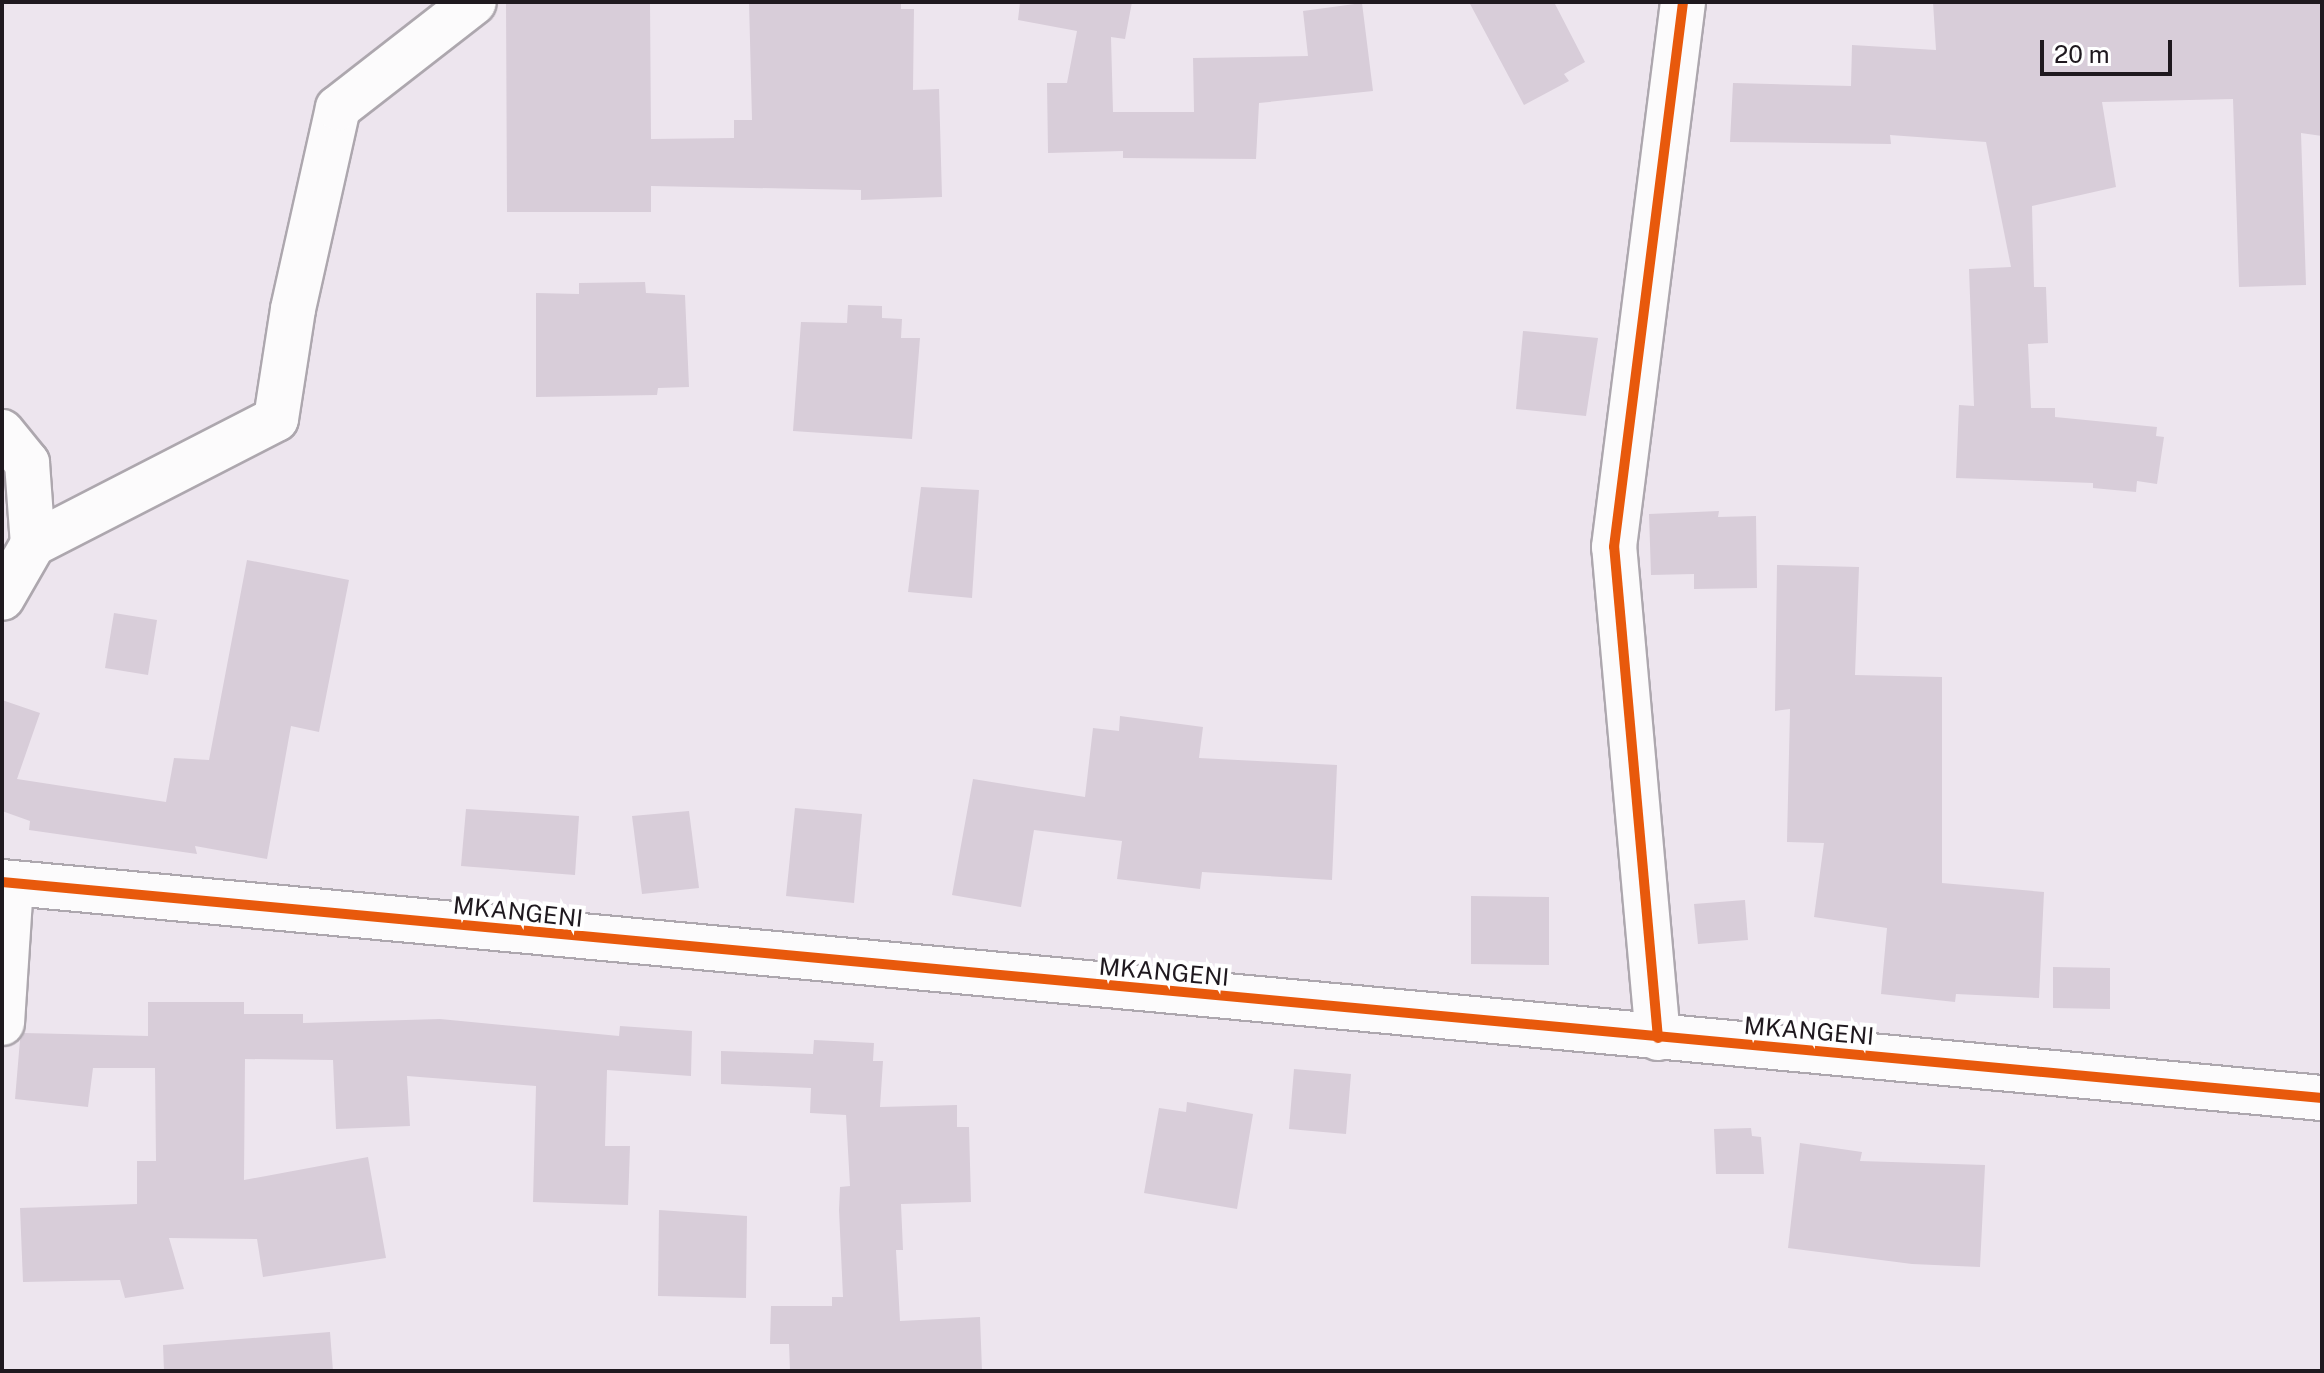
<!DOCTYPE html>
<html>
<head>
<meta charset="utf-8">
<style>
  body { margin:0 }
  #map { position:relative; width:2324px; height:1373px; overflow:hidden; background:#ede5ee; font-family:"Public Sans",sans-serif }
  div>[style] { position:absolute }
  .building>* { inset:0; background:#d8cdd9 }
  .roads { filter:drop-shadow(2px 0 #ada7ae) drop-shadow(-2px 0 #ada7ae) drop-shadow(0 2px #ada7ae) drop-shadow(0 -2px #ada7ae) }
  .street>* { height:44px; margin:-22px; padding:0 22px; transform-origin:22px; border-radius:22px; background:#fcfbfc }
  .secondary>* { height:44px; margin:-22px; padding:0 22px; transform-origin:22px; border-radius:22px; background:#fcfbfc }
  .cycleway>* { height:10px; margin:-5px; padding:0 5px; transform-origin:5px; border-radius:5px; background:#e8590c }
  span { translate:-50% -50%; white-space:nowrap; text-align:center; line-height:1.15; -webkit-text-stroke:8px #fff; paint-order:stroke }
  .street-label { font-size:24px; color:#1f191f }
  .frame { position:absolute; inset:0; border:4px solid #1f191f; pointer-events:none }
  .scale { position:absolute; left:2040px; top:40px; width:132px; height:36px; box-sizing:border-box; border:4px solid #1f191f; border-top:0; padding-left:10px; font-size:24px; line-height:28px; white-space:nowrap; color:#1f191f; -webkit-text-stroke:6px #fff; paint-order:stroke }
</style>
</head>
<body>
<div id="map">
  <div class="building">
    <i style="clip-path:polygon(506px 2px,650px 2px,651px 139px,734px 138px,734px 120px,752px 120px,749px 2px,901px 2px,901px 9px,914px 9px,913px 90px,939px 89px,942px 197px,861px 200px,861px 190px,651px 186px,651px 212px,507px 212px)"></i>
    <i style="clip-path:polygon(1020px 2px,1132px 2px,1125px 39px,1111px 37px,1113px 112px,1194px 112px,1193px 58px,1308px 56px,1303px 11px,1362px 3px,1373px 91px,1259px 103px,1256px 159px,1123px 158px,1123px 151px,1048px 153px,1047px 83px,1067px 83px,1077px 31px,1018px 20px)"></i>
    <i style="clip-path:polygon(1469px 2px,1554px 2px,1585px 62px,1564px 74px,1569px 81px,1524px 105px)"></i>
    <i style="clip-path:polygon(1933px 2px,2322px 2px,2322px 136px,2301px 133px,2306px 285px,2239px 287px,2233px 99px,2102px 102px,2116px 187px,2032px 206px,2034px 287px,2046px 287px,2048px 343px,2028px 344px,2031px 408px,2055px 408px,2055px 417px,2157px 427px,2156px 436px,2164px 437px,2157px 484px,2137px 481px,2136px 492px,2093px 488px,2093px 483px,1956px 478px,1959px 405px,1974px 406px,1969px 269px,2011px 267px,1986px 142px,1890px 135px,1891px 144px,1730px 142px,1733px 83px,1851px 86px,1852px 45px,1936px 50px)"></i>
    <i style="clip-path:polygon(645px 282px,646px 293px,685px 295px,689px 387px,658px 388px,657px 395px,536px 397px,536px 293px,579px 294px,579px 283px)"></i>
    <i style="clip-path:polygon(848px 305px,882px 306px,882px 318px,902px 319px,901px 338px,920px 338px,912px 439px,793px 431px,801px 322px,847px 323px)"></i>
    <i style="clip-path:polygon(1523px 331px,1598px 338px,1586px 416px,1516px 409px)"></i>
    <i style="clip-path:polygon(921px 487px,979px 490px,972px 598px,908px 592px)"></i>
    <i style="clip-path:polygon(1719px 511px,1718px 517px,1756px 516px,1757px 588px,1694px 589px,1694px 574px,1651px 575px,1649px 514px)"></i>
    <i style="clip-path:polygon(247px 560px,349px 580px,319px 732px,291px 726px,267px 859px,195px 846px,197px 854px,29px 830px,30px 821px,2px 811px,2px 700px,40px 713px,17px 779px,166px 802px,174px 758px,209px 760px)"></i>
    <i style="clip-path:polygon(1777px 565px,1859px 567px,1855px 675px,1942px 677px,1942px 883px,2044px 892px,2039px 998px,1956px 994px,1955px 1002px,1881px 994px,1887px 928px,1814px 917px,1824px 843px,1787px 842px,1790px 709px,1775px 711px)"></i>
    <i style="clip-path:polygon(114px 613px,157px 620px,148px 675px,105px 668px)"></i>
    <i style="clip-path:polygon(1120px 716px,1203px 727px,1199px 758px,1337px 765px,1332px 880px,1202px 872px,1200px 889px,1117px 879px,1122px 841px,1034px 830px,1021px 907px,952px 895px,973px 779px,1085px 797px,1093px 728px,1119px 731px)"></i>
    <i style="clip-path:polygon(795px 808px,862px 814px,854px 903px,786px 896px)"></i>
    <i style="clip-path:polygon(466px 809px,579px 816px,575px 875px,461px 866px)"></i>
    <i style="clip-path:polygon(689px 811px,699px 888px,642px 894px,632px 816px)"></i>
    <i style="clip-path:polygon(1471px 896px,1549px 897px,1549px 965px,1471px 964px)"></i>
    <i style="clip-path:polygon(1745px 900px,1748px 940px,1698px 944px,1694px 904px)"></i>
    <i style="clip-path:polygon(2053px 967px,2110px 968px,2110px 1009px,2053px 1008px)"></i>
    <i style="clip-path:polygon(148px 1002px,244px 1002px,244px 1014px,303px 1014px,303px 1023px,440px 1019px,619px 1036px,620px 1026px,692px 1031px,691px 1076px,607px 1070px,605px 1146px,630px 1146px,628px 1205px,533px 1202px,536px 1086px,407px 1076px,410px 1126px,336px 1129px,333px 1060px,245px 1059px,244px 1180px,368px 1157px,386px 1258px,263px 1277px,257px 1239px,169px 1238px,184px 1289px,125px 1298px,120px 1280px,23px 1282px,20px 1208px,137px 1204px,137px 1161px,156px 1161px,155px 1068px,93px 1068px,88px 1107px,15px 1099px,20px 1040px,24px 1033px,148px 1036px)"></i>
    <i style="clip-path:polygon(814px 1040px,874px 1043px,873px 1061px,883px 1061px,880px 1107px,957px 1105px,957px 1127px,969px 1127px,971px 1202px,901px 1204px,903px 1250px,896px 1250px,900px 1321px,980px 1317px,982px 1371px,790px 1371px,789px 1344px,770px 1344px,771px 1306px,832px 1306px,832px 1297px,843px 1297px,839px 1210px,840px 1187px,850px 1186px,846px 1115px,810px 1113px,811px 1088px,721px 1084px,721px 1051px,813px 1054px)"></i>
    <i style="clip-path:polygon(1294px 1069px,1351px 1074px,1346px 1134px,1289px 1129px)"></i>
    <i style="clip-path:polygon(1187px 1102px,1253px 1114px,1237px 1209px,1144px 1193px,1159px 1108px,1186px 1112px)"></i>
    <i style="clip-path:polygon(1751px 1128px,1752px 1136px,1761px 1137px,1764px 1174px,1716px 1174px,1714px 1129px)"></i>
    <i style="clip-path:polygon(1800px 1143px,1862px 1152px,1860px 1161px,1985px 1165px,1980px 1267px,1912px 1264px,1788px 1248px)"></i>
    <i style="clip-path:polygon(659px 1210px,747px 1216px,746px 1298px,658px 1296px)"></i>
    <i style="clip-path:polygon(330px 1332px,333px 1371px,164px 1371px,163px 1345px)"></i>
  </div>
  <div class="roads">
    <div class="street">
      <i style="left:2px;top:432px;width:40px;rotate:51deg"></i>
      <i style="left:27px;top:463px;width:81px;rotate:85.8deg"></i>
      <i style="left:33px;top:544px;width:62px;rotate:119.9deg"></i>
      <i style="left:33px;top:544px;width:273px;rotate:-27.2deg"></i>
      <i style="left:276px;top:419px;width:111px;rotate:-81.2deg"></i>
      <i style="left:293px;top:309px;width:206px;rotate:-77.4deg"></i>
      <i style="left:338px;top:108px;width:172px;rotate:-37.9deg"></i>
      <i style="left:2px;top:1023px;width:140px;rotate:-86.3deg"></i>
      <i style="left:1658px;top:1038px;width:493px;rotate:-95.1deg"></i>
      <i style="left:1614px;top:547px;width:549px;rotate:-82.78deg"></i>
    </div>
    <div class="secondary">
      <i style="left:2px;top:882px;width:2330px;rotate:5.32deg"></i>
    </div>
  </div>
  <div class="cycleway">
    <i style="left:2px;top:882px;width:2330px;rotate:5.32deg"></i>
    <i style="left:1658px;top:1038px;width:493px;rotate:-95.1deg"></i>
    <i style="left:1614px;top:547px;width:549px;rotate:-82.78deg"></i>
  </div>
  <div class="street-label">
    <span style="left:518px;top:912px;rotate:6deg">MKANGENI</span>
    <span style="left:1164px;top:972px;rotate:5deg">MKANGENI</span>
    <span style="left:1809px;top:1031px;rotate:5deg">MKANGENI</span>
  </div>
  <div class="frame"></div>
  <div class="scale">20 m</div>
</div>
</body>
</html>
